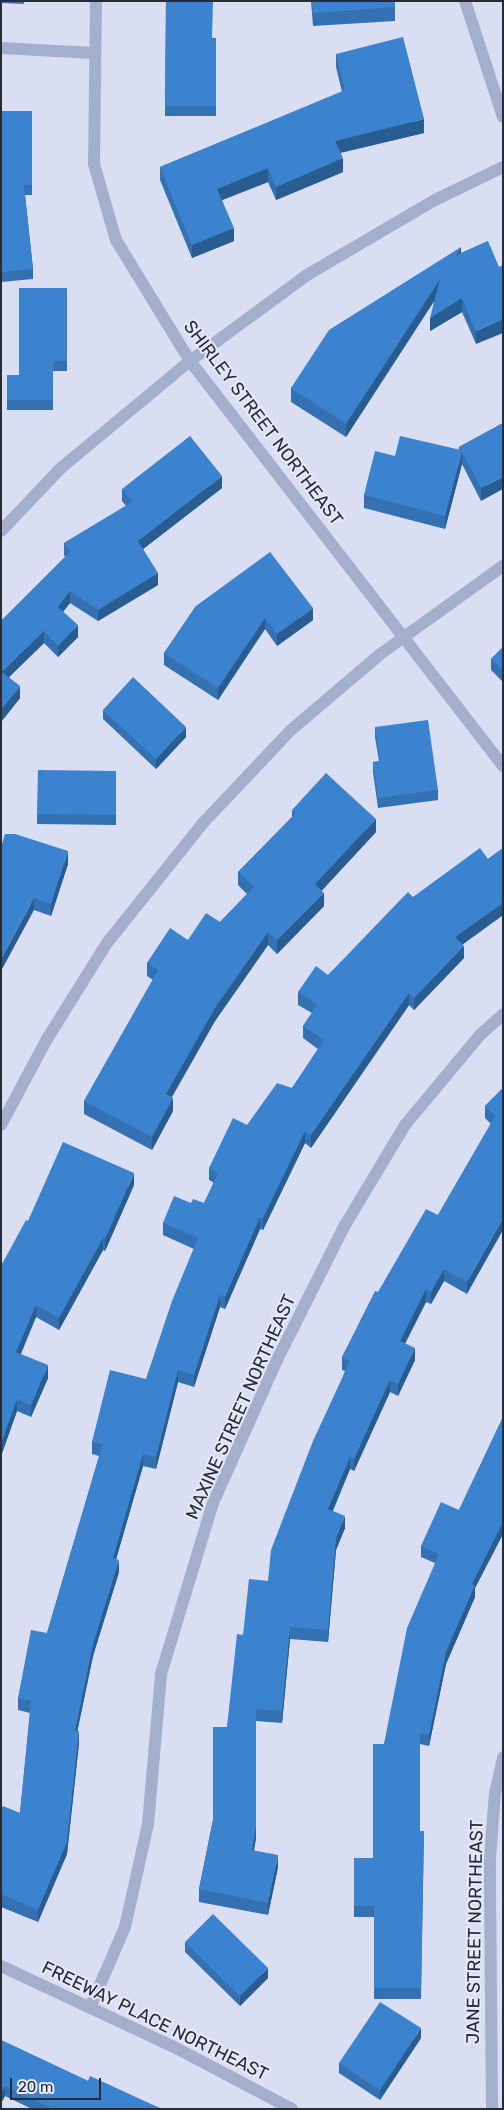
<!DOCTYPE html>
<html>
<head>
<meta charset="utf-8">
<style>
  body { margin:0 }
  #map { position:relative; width:504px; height:2110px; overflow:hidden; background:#d9def3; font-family:Rubik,sans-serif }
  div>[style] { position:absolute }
  .minor>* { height:12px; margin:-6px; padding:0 6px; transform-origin:6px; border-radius:6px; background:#a4afcc }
  .wall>* { inset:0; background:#3371b2 }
  .shaded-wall>* { inset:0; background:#295c91 }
  .building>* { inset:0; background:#3b83cf }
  span { translate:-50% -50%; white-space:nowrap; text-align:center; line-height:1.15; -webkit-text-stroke:4px #e6e9fb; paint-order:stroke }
  .street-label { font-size:18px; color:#262d37 }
  .frame { position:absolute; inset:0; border:2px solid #262d37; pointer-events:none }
  .scale { position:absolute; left:10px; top:2078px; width:91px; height:22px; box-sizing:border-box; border:2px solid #262d37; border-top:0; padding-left:6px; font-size:15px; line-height:18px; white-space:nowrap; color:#262d37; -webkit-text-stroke:4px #e6e9fb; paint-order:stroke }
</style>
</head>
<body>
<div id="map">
  <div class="minor">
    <i style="left:96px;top:1px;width:163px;rotate:90.7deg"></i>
    <i style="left:94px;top:164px;width:79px;rotate:73.9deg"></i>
    <i style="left:116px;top:240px;width:142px;rotate:58.6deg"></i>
    <i style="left:190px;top:361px;width:512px;rotate:52.3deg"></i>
    <i style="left:465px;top:1px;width:122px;rotate:71.9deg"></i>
    <i style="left:1px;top:48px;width:92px;rotate:3.1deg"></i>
    <i style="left:1px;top:531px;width:87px;rotate:-46.4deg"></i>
    <i style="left:61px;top:468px;width:168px;rotate:-39.7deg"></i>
    <i style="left:190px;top:361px;width:145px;rotate:-36.3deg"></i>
    <i style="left:307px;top:275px;width:148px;rotate:-30.4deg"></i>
    <i style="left:435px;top:200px;width:76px;rotate:-25.9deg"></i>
    <i style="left:1px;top:1125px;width:98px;rotate:-61.9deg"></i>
    <i style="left:47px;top:1039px;width:113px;rotate:-58deg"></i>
    <i style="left:107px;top:943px;width:154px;rotate:-51.3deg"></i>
    <i style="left:203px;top:823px;width:128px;rotate:-46.6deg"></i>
    <i style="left:291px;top:730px;width:116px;rotate:-40.4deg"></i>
    <i style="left:379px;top:655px;width:153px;rotate:-35.7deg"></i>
    <i style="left:1px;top:1966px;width:195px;rotate:25.1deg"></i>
    <i style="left:178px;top:2049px;width:129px;rotate:27.8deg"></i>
    <i style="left:90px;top:2008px;width:88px;rotate:-66.6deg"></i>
    <i style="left:125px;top:1927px;width:106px;rotate:-77.4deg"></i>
    <i style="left:148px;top:1824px;width:151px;rotate:-85deg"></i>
    <i style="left:161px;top:1674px;width:179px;rotate:-73.1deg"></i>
    <i style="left:213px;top:1503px;width:157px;rotate:-65.9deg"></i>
    <i style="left:277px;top:1360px;width:151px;rotate:-63.3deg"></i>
    <i style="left:345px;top:1225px;width:117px;rotate:-59deg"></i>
    <i style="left:405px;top:1125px;width:117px;rotate:-50.2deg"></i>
    <i style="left:480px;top:1035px;width:31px;rotate:-42deg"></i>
    <i style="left:492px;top:2109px;width:250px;rotate:-90.5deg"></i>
    <i style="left:490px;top:1859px;width:66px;rotate:-85.7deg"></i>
    <i style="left:495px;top:1793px;width:37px;rotate:-77deg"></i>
  </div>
  <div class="wall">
    <i style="clip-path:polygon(1px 1px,24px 1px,24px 4px,1px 3px)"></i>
    <i style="clip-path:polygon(166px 1px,213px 38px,216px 38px,216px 116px,165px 116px)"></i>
    <i style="clip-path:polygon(311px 1px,395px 1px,395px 21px,313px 26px)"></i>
    <i style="clip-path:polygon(336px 54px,424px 133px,340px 153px,343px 172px,276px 200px,268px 182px,222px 200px,234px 241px,192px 258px,160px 180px,160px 167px,342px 92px,336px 67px)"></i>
    <i style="clip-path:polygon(1px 111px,32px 111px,32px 195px,25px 195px,33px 269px,33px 279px,1px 282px)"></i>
    <i style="clip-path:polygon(488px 241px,476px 344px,462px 312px,430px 331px,434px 301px,346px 437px,291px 402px,291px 388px,461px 253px)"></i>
    <i style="clip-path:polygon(67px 288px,67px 371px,53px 371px,53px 410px,7px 410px,7px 375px,19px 375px)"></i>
    <i style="clip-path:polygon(503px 423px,481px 501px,462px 464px,445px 529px,364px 508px,364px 495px,395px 456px,459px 450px,459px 447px)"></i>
    <i style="clip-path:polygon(222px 488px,143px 549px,158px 585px,98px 621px,70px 603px,63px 612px,78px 637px,58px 657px,44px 643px,9px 677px,20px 698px,1px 722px,1px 621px,65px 557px,64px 555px,64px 543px,126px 506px,122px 501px,122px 489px)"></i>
    <i style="clip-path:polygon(196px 606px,313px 620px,277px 646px,265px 629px,218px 700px,164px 665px,164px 653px)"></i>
    <i style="clip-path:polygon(503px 647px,503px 682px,491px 670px,491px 659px)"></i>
    <i style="clip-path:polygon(103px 710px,186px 737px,156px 769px,103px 719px)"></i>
    <i style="clip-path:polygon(375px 727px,438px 790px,438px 800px,378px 808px,373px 772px,373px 762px,379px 761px,375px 737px)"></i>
    <i style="clip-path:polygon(116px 771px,116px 825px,37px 824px,37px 814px)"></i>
    <i style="clip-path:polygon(292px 810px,376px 832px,321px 891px,324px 906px,277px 954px,268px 945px,215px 1021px,172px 1097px,173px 1111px,152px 1150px,84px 1114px,84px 1101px,153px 980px,147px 976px,147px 963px,220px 922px,247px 894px,238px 885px,238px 872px,292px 817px)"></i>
    <i style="clip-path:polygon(1px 847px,68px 864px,51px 916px,34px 910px)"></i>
    <i style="clip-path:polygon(503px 848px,503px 915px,463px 944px,464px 958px,414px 1010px,409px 1005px,311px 1148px,305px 1143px,263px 1230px,260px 1229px,225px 1309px,220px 1307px,194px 1387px,178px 1382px,156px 1469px,143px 1466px,116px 1559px,119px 1572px,93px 1656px,77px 1731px,79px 1743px,67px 1854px,38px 1922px,1px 1907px,1px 1809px,20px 1813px,30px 1713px,18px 1710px,18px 1698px,47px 1633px,99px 1456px,92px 1454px,92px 1442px,146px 1379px,194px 1249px,163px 1235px,163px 1223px,191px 1203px,204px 1203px,214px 1183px,209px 1180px,209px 1168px,247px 1125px,292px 1088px,318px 1049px,303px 1038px,303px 1026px,312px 1013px,298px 1005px,298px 992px,328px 975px,413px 897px,488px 859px)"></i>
    <i style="clip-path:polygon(503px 1088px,467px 1294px,444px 1281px,431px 1304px,426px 1302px,405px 1344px,415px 1360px,398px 1396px,390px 1392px,354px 1471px,350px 1469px,333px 1511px,345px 1528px,336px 1550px,328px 1642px,290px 1639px,282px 1723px,256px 1721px,256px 1838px,254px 1850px,278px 1867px,268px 1915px,199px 1902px,199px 1889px,213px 1820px,227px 1727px,243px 1635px,268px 1581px,345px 1371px,342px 1370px,342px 1357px,378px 1292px,438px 1215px,491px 1124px,485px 1118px,485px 1106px)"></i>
    <i style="clip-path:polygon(134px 1185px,105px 1251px,103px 1250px,59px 1330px,36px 1317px,21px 1354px,48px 1378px,31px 1417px,17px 1411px,1px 1456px,1px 1266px,28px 1221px)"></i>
    <i style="clip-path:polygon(503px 1392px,503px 1406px,502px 1405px,502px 1394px)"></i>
    <i style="clip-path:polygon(503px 1417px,503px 1534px,475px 1588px,475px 1597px,446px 1664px,429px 1746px,420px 1744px,420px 1831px,424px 1831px,421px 1999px,374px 1999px,374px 1917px,354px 1917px,354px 1858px,373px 1858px,384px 1744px,435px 1563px,421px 1557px,421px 1546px,459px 1510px)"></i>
    <i style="clip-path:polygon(185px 1942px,268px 1978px,240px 2006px,185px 1952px)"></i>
    <i style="clip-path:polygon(421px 2038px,380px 2100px,339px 2073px,339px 2063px)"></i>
    <i style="clip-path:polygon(1px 2040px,88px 2081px,162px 2109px,32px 2109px,5px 2096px,1px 2103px)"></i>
  </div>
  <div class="shaded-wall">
    <i style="clip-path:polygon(424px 119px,424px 133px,335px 154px,335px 141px)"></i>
    <i style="clip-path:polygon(343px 158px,343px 172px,276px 200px,276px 187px)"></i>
    <i style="clip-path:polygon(268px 168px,268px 182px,217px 202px,217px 189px)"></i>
    <i style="clip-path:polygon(234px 228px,234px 241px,192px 258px,192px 245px)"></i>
    <i style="clip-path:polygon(461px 247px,461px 260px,455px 256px)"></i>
    <i style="clip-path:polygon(440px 279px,440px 292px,346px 437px,346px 424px)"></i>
    <i style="clip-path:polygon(462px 298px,462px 312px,430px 331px,430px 318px)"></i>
    <i style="clip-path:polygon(503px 319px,503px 333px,476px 344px,476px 331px)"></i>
    <i style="clip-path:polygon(462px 452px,462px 464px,445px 529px,445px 516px)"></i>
    <i style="clip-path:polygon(222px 476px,222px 488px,138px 553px,138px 541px)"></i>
    <i style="clip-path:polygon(503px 477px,503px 489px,481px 501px,481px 488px)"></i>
    <i style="clip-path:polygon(158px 573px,158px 585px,98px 621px,98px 610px)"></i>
    <i style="clip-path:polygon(70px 591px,70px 603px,58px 618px,58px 607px)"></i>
    <i style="clip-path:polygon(313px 608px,313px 620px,277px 646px,277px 634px)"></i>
    <i style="clip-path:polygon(265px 618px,265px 629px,218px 700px,218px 688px)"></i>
    <i style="clip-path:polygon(78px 625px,78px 637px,58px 657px,58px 646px)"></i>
    <i style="clip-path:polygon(44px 631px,44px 643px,2px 684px,2px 672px)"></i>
    <i style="clip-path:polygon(20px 686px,20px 698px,1px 722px,1px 710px)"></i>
    <i style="clip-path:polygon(186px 727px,186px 737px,156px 769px,156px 759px)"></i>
    <i style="clip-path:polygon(376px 819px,376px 832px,315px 898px,315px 884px)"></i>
    <i style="clip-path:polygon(68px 851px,68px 864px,51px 916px,51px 904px)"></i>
    <i style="clip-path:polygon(324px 893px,324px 906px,277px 954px,277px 940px)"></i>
    <i style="clip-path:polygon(34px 898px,34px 910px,1px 971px,1px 959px)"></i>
    <i style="clip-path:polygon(503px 903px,503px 915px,455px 950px,455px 937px)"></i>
    <i style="clip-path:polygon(268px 932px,268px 945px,215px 1021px,166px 1107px,166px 1094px,215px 1008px)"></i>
    <i style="clip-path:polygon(464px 946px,464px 958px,414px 1010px,414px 998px)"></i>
    <i style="clip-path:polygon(409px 993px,409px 1005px,311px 1148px,311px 1135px)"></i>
    <i style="clip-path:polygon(173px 1098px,173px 1111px,152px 1150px,152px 1137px)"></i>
    <i style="clip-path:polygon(305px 1131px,305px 1143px,263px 1230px,263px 1218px)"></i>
    <i style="clip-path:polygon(134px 1173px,134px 1185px,105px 1251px,105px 1239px)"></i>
    <i style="clip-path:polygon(260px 1217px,260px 1229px,225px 1309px,225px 1297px)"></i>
    <i style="clip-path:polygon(503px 1218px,503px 1230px,467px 1294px,467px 1282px)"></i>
    <i style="clip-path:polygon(103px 1238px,103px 1250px,59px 1330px,59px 1318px)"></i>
    <i style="clip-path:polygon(444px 1269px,444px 1281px,431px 1304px,431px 1292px)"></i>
    <i style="clip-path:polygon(426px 1289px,426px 1302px,400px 1353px,400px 1341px)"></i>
    <i style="clip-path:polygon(220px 1295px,220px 1307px,194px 1387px,194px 1375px)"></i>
    <i style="clip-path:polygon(36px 1305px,36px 1317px,16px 1364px,16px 1352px)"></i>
    <i style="clip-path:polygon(415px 1348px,415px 1360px,398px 1396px,398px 1384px)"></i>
    <i style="clip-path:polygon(48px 1365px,48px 1378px,31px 1417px,31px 1405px)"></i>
    <i style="clip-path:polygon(178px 1370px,178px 1382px,156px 1469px,156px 1457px)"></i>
    <i style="clip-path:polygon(390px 1380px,390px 1392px,354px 1471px,354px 1459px)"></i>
    <i style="clip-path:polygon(17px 1399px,17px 1411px,1px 1456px,1px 1444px)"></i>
    <i style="clip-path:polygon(143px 1454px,143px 1466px,113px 1570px,113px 1558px)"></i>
    <i style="clip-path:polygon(350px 1457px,350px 1469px,328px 1521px,328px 1509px)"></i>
    <i style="clip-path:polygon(345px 1516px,345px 1528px,336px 1550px,328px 1642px,328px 1630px,336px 1538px)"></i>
    <i style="clip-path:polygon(503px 1522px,503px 1534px,475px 1588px,475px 1597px,446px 1664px,429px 1746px,429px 1735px,446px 1652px,472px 1584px)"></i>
    <i style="clip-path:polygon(119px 1560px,119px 1572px,93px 1656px,75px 1743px,75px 1731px,93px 1644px)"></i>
    <i style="clip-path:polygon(290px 1627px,290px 1639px,282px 1723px,282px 1711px)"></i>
    <i style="clip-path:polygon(79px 1731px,79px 1743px,67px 1854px,38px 1922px,38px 1910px)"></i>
    <i style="clip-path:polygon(256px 1826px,256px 1838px,252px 1862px,252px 1850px)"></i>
    <i style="clip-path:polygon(278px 1855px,278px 1867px,268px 1915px,268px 1903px)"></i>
    <i style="clip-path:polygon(268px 1968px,268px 1978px,240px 2006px,240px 1996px)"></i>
    <i style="clip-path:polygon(421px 2028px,421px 2038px,380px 2100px,380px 2090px)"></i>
    <i style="clip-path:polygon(5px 2086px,5px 2096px,1px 2103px,1px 2093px)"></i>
  </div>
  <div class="building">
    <i style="clip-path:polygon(166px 1px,213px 1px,212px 38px,216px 38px,216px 106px,165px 106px)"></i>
    <i style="clip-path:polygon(312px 1px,395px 1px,395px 7px,313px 13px)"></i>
    <i style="clip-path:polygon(403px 37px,424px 119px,335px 141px,343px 158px,276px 187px,268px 168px,217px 189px,234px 228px,192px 245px,160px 167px,345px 90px,336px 54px)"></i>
    <i style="clip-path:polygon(1px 111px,32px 111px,32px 185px,24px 185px,33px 269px,1px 272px)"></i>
    <i style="clip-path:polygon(488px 241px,499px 267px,503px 265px,503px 319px,476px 331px,462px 298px,430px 318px,440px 279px,346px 424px,291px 388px,329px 330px,461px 247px,455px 256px)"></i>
    <i style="clip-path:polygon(19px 288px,67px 288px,67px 361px,53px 361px,53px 400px,7px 400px,7px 375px,19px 375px)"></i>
    <i style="clip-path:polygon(503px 423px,503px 477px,481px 488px,462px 452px,445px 516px,364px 495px,375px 451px,395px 456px,400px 436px,461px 450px,459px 447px)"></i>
    <i style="clip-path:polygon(190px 436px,222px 476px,138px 541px,158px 573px,98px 610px,70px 591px,58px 607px,78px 625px,58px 646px,44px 631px,2px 672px,20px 686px,1px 710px,1px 621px,70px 552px,64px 543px,132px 502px,122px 489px)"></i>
    <i style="clip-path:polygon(270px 552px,313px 608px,277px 634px,265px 618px,218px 688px,164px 653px,196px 606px)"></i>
    <i style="clip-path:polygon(503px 647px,503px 670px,491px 659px)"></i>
    <i style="clip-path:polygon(133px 677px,186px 727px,156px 759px,103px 710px)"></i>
    <i style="clip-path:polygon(428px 720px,438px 790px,378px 798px,373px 762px,380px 761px,375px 727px)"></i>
    <i style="clip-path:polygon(38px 770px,116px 771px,116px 815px,37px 814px)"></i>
    <i style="clip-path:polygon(326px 773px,376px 819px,315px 884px,324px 893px,277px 940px,268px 932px,215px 1008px,166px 1094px,173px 1098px,152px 1137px,84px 1101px,158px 970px,147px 963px,170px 928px,188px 940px,206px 913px,220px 922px,254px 887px,238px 872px,296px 813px,292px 810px)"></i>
    <i style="clip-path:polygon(5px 834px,15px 834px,68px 851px,51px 904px,34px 898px,1px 959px,1px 847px)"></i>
    <i style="clip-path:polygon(480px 848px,488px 859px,503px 848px,503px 903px,455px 937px,464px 946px,414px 998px,409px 993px,311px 1135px,305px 1131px,263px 1218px,260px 1217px,225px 1297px,220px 1295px,194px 1375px,178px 1370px,156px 1457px,143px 1454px,113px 1558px,119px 1560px,93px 1644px,75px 1731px,79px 1731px,67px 1842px,38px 1910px,1px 1894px,1px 1809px,3px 1806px,20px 1813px,31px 1701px,18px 1698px,31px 1630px,47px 1633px,103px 1444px,92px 1442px,110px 1370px,146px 1379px,172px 1301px,198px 1238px,163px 1223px,174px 1196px,191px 1203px,193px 1199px,204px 1203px,218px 1173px,209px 1168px,233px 1118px,247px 1125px,277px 1083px,292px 1088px,324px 1040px,303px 1026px,317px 1005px,298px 992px,316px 966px,328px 975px,408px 892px,413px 897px)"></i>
    <i style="clip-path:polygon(503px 1088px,503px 1218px,467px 1282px,444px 1269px,431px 1292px,426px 1289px,400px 1341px,415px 1348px,398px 1384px,390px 1380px,354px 1459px,350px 1457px,328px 1509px,345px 1516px,336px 1538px,328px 1630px,290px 1627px,282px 1711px,256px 1709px,256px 1826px,252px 1850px,278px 1855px,268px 1903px,199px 1889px,213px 1820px,213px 1727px,227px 1727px,237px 1634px,243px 1635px,249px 1579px,268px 1581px,271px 1550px,313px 1441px,350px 1361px,342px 1357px,375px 1291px,378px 1292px,426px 1209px,438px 1215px,495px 1116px,485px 1106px)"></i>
    <i style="clip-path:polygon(63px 1142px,134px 1173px,105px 1239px,103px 1238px,59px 1318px,36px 1305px,16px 1352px,48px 1365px,31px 1405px,17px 1399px,1px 1444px,1px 1266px,26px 1220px,28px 1221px)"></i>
    <i style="clip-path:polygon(503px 1417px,503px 1522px,472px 1584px,475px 1585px,446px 1652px,429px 1735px,420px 1733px,420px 1831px,424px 1831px,421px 1988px,374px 1988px,374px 1906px,354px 1906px,354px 1858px,373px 1858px,373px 1744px,384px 1744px,407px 1628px,439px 1554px,421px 1546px,441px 1502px,459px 1510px)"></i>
    <i style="clip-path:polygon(213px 1914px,268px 1968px,240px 1996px,185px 1942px)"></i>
    <i style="clip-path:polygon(380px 2002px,421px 2028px,380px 2090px,339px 2063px)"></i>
    <i style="clip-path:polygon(1px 2040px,88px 2081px,90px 2076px,162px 2109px,53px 2109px,5px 2086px,1px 2093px)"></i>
  </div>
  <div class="street-label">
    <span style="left:263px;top:423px;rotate:53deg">SHIRLEY STREET NORTHEAST</span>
    <span style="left:241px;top:1407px;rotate:-66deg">MAXINE STREET NORTHEAST</span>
    <span style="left:475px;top:1932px;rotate:-89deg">JANE STREET NORTHEAST</span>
    <span style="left:155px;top:2021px;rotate:26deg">FREEWAY PLACE NORTHEAST</span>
  </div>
  <div class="frame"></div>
  <div class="scale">20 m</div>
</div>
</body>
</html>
